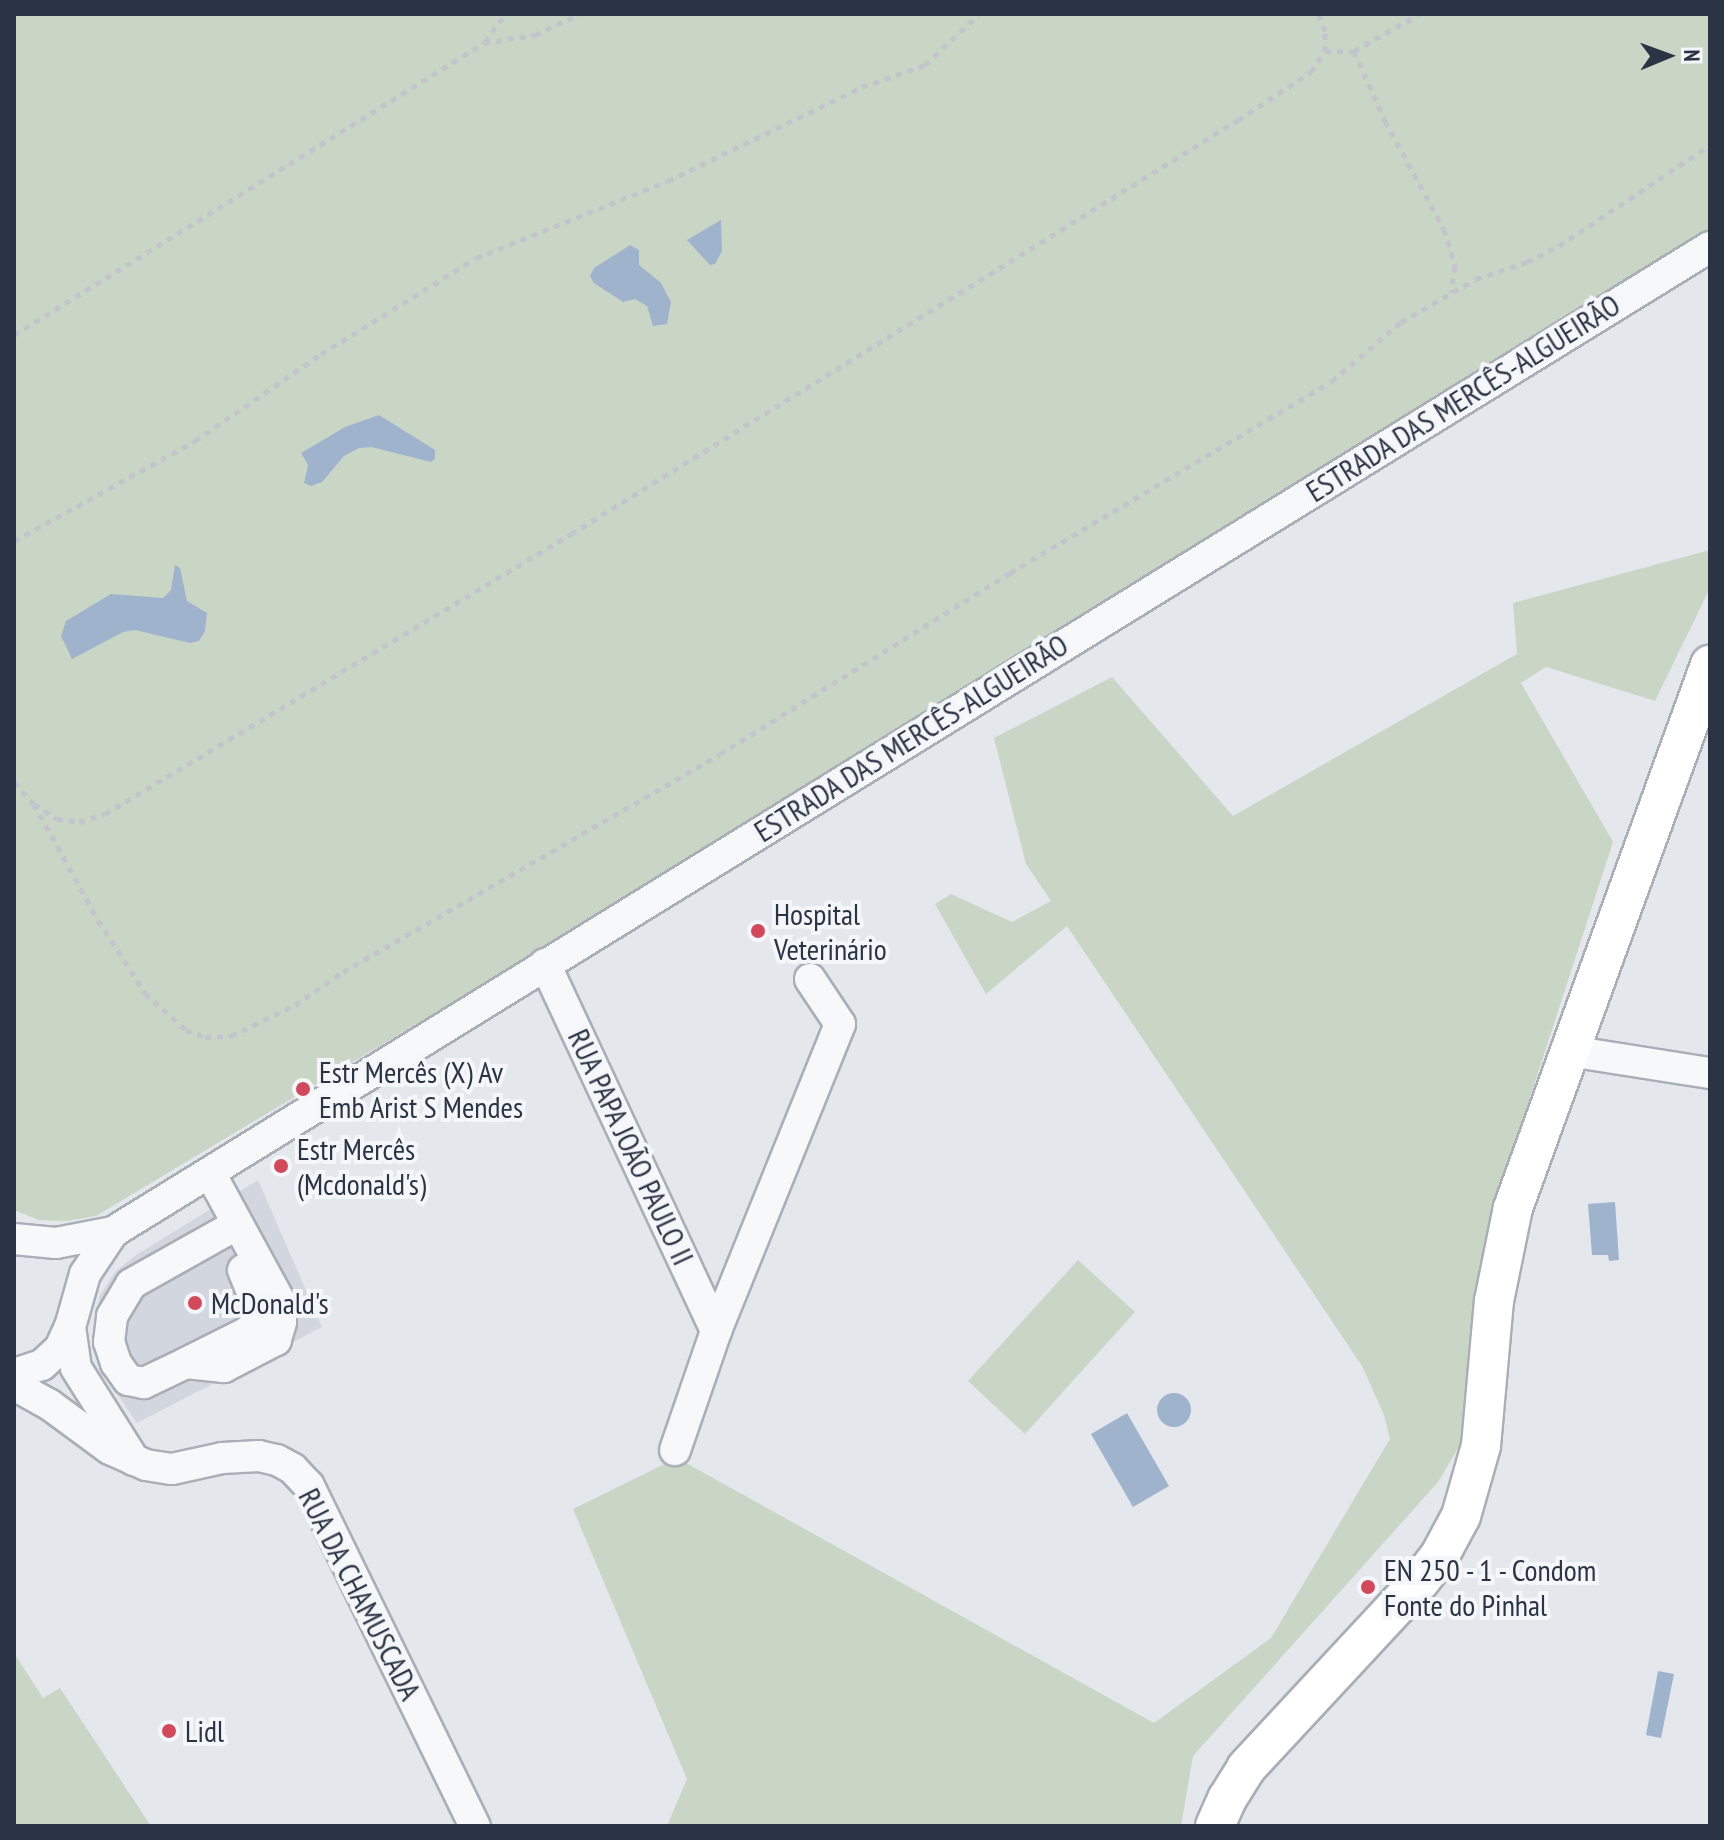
<!DOCTYPE html>
<html>
<head>
<meta charset="utf-8">
<style>
  body { margin:0 }
  #map { position:relative; width:1724px; height:1840px; overflow:hidden; background:#e4e7ec; font-family:"PT Sans Narrow",sans-serif }
  div>[style] { position:absolute }
  .built>* { inset:0; background:#d2d6de }
  .green>* { inset:0; background:#c9d6c5 }
  .water>* { inset:0; background:#9fb4cc }
  .round { border-radius:50% }
  .path>* { height:5px; margin-top:-2.5px; transform-origin:0; background:repeating-linear-gradient(90deg,#c2c5cb 0 6px,transparent 0 12px) }
  .roads { filter:drop-shadow(2px 0 #a9aeb7) drop-shadow(-2px 0 #a9aeb7) drop-shadow(0 2px #a9aeb7) drop-shadow(0 -2px #a9aeb7) }
  .minor>* { height:30px; margin:-15px; padding:0 15px; transform-origin:15px; border-radius:15px; background:#f7f8fa }
  .major>* { height:38px; margin:-19px; padding:0 19px; transform-origin:19px; border-radius:19px; background:#fff }
  .dots>* { width:22px; height:22px; translate:-50% -50%; box-sizing:border-box; border:4px solid #f4f6f9; border-radius:50% }
  span { translate:-50% -50%; white-space:nowrap; text-align:center; line-height:1.15; -webkit-text-stroke:8px #f4f6f9; paint-order:stroke }
  .street-label { font-size:30px; color:#2b3445 }
  .poi-label { font-size:30px; color:#2b3445 }
  .left { translate:0 -50%; text-align:left }
  .frame { position:absolute; inset:0; border:16px solid #2b3445; pointer-events:none }
  .north { position:absolute; left:1628px; top:16px; width:80px; height:80px; -webkit-text-stroke:6px #f4f6f9; paint-order:stroke; rotate:89deg; font-size:22px; font-weight:700; line-height:32px; text-align:center; color:#2b3445 }
  .north::after { content:''; display:block; margin:auto; width:28px; height:36px; background:#2b3445; clip-path:polygon(50% 0,100% 100%,50% 72%,0 100%) }
</style>
</head>
<body>
<div id="map">
  <div class="built">
    <i style="clip-path:polygon(258px 1180px,322px 1327px,137px 1423px,97px 1364px,99px 1297px,115px 1272px,136px 1255px)"></i>
  </div>
  <div class="green">
    <i style="clip-path:polygon(14px 14px,1710px 14px,1710px 248px,96px 1216px,67px 1221px,39px 1220px,14px 1210px)"></i>
    <i style="clip-path:polygon(1710px 550px,1710px 588px,1655px 701px,1546px 667px,1521px 683px,1613px 842px,1499px 1193px,1474px 1291px,1460px 1445px,1438px 1482px,1193px 1756px,1181px 1826px,667px 1826px,687px 1779px,573px 1509px,677px 1458px,1154px 1723px,1271px 1638px,1390px 1439px,1384px 1415px,1362px 1366px,1067px 926px,986px 994px,935px 904px,951px 894px,1012px 922px,1051px 901px,1026px 864px,994px 738px,1112px 677px,1233px 816px,1517px 654px,1513px 603px)"></i>
    <i style="clip-path:polygon(1078px 1260px,1135px 1312px,1025px 1434px,968px 1381px)"></i>
    <i style="clip-path:polygon(14px 1653px,43px 1698px,60px 1688px,151px 1826px,14px 1826px)"></i>
  </div>
  <div class="water">
    <i style="clip-path:polygon(721px 220px,722px 251px,715px 264px,710px 265px,687px 240px)"></i>
    <i style="clip-path:polygon(630px 245px,639px 250px,639px 265px,661px 283px,671px 302px,667px 324px,653px 326px,647px 306px,635px 299px,623px 302px,594px 283px,590px 276px,594px 268px)"></i>
    <i style="clip-path:polygon(379px 415px,435px 450px,435px 459px,431px 462px,371px 447px,359px 448px,344px 456px,322px 482px,311px 486px,304px 483px,308px 465px,301px 453px,345px 427px)"></i>
    <i style="clip-path:polygon(175px 565px,180px 568px,187px 601px,207px 613px,205px 631px,199px 641px,190px 643px,135px 630px,123px 632px,72px 659px,61px 636px,66px 621px,111px 594px,163px 598px,171px 590px)"></i>
    <i style="clip-path:polygon(1615px 1202px,1619px 1260px,1609px 1261px,1608px 1255px,1592px 1255px,1588px 1204px)"></i>
    <i class="round" style="left:1157px;top:1393px;width:34px;height:34px"></i>
    <i style="clip-path:polygon(1127px 1413px,1169px 1486px,1133px 1507px,1091px 1434px)"></i>
    <i style="clip-path:polygon(1658px 1671px,1674px 1674px,1661px 1738px,1646px 1735px)"></i>
  </div>
  <div class="path">
    <i style="left:485px;top:42px;width:34px;rotate:-54deg"></i>
    <i style="left:1325px;top:51px;width:29px"></i>
    <i style="left:1354px;top:51px;width:75px;rotate:-29.6deg"></i>
    <i style="left:1354px;top:51px;width:77px;rotate:66.1deg"></i>
    <i style="left:1385px;top:121px;width:123px;rotate:61.4deg"></i>
    <i style="left:1444px;top:229px;width:39px;rotate:73deg"></i>
    <i style="left:1455px;top:266px;width:27px;rotate:98deg"></i>
    <i style="left:14px;top:335px;width:553px;rotate:-31.85deg"></i>
    <i style="left:484px;top:43px;width:52px;rotate:-8.9deg"></i>
    <i style="left:535px;top:35px;width:49px;rotate:-25.5deg"></i>
    <i style="left:14px;top:541px;width:207px;rotate:-28.9deg"></i>
    <i style="left:195px;top:441px;width:153px;rotate:-34.6deg"></i>
    <i style="left:321px;top:354px;width:182px;rotate:-31.8deg"></i>
    <i style="left:476px;top:258px;width:207px;rotate:-21.9deg"></i>
    <i style="left:668px;top:181px;width:216px;rotate:-25.9deg"></i>
    <i style="left:862px;top:87px;width:67px;rotate:-19.2deg"></i>
    <i style="left:925px;top:65px;width:74px;rotate:-43.4deg"></i>
    <i style="left:14px;top:782px;width:30px;rotate:48deg"></i>
    <i style="left:34px;top:804px;width:27px;rotate:33deg"></i>
    <i style="left:57px;top:819px;width:22px;rotate:8deg"></i>
    <i style="left:79px;top:822px;width:27px;rotate:-17deg"></i>
    <i style="left:105px;top:814px;width:544px;rotate:-31deg"></i>
    <i style="left:571px;top:534px;width:785px;rotate:-31.83deg"></i>
    <i style="left:1238px;top:120px;width:87px;rotate:-33.3deg"></i>
    <i style="left:1311px;top:72px;width:25px;rotate:-56deg"></i>
    <i style="left:1325px;top:51px;width:20px;rotate:-90deg"></i>
    <i style="left:1325px;top:31px;width:18px;rotate:-112deg"></i>
    <i style="left:34px;top:804px;width:132px;rotate:61.1deg"></i>
    <i style="left:98px;top:920px;width:87px;rotate:57.2deg"></i>
    <i style="left:145px;top:993px;width:55px;rotate:42.1deg"></i>
    <i style="left:186px;top:1030px;width:20px;rotate:20deg"></i>
    <i style="left:205px;top:1037px;width:26px;rotate:-2deg"></i>
    <i style="left:231px;top:1036px;width:71px;rotate:-25.8deg"></i>
    <i style="left:295px;top:1005px;width:58px;rotate:-34.5deg"></i>
    <i style="left:343px;top:972px;width:435px;rotate:-30deg"></i>
    <i style="left:720px;top:754px;width:342px;rotate:-32deg"></i>
    <i style="left:1010px;top:573px;width:375px;rotate:-30.8deg"></i>
    <i style="left:1332px;top:381px;width:91px;rotate:-40.5deg"></i>
    <i style="left:1401px;top:322px;width:86px;rotate:-29.8deg"></i>
    <i style="left:1476px;top:279px;width:54px;rotate:-18.4deg"></i>
    <i style="left:1527px;top:262px;width:36px;rotate:-27deg"></i>
    <i style="left:1559px;top:246px;width:182px;rotate:-33.8deg"></i>
  </div>
  <div class="roads">
    <div class="minor">
      <i style="left:545px;top:964px;width:405px;rotate:65deg"></i>
      <i style="left:716px;top:1331px;width:126px;rotate:109deg"></i>
      <i style="left:1569px;top:1051px;width:143px;rotate:8.9deg"></i>
      <i style="left:210px;top:1173px;width:148px;rotate:61.4deg"></i>
      <i style="left:281px;top:1303px;width:19px;rotate:90deg"></i>
      <i style="left:281px;top:1322px;width:19px;rotate:106deg"></i>
      <i style="left:276px;top:1340px;width:59px;rotate:152.6deg"></i>
      <i style="left:224px;top:1367px;width:38px;rotate:-174deg"></i>
      <i style="left:186px;top:1363px;width:47px;rotate:154.5deg"></i>
      <i style="left:144px;top:1383px;width:16px;rotate:-169deg"></i>
      <i style="left:128px;top:1380px;width:21px;rotate:-125deg"></i>
      <i style="left:116px;top:1363px;width:22px;rotate:-108deg"></i>
      <i style="left:109px;top:1342px;width:26px;rotate:-83deg"></i>
      <i style="left:112px;top:1316px;width:37px;rotate:-59deg"></i>
      <i style="left:131px;top:1284px;width:120px;rotate:-29.3deg"></i>
      <i style="left:14px;top:1239px;width:42px;rotate:5.4deg"></i>
      <i style="left:56px;top:1243px;width:58px;rotate:-10.9deg"></i>
      <i style="left:113px;top:1232px;width:1876px;rotate:-31.67deg"></i>
      <i style="left:70px;top:1327px;width:41px;rotate:81.7deg"></i>
      <i style="left:76px;top:1368px;width:109px;rotate:57.8deg"></i>
      <i style="left:716px;top:1331px;width:331px;rotate:-68deg"></i>
      <i style="left:840px;top:1024px;width:54px;rotate:-123.7deg"></i>
      <i style="left:186px;top:1363px;width:67px;rotate:-26.6deg"></i>
      <i style="left:246px;top:1333px;width:22px;rotate:-39deg"></i>
      <i style="left:263px;top:1319px;width:53px;rotate:-112.2deg"></i>
      <i style="left:14px;top:1374px;width:29px;rotate:-18deg"></i>
      <i style="left:42px;top:1365px;width:25px;rotate:-43deg"></i>
      <i style="left:60px;top:1348px;width:23px;rotate:-65deg"></i>
      <i style="left:70px;top:1327px;width:55px;rotate:-74.2deg"></i>
      <i style="left:85px;top:1274px;width:50px;rotate:-56.3deg"></i>
      <i style="left:14px;top:1385px;width:41px;rotate:29.1deg"></i>
      <i style="left:50px;top:1405px;width:74px;rotate:36.3deg"></i>
      <i style="left:110px;top:1449px;width:39px;rotate:24deg"></i>
      <i style="left:146px;top:1465px;width:26px;rotate:9deg"></i>
      <i style="left:172px;top:1469px;width:51px;rotate:-12.4deg"></i>
      <i style="left:222px;top:1458px;width:37px;rotate:-3deg"></i>
      <i style="left:259px;top:1456px;width:18px;rotate:13deg"></i>
      <i style="left:277px;top:1460px;width:18px;rotate:29deg"></i>
      <i style="left:293px;top:1469px;width:23px;rotate:47deg"></i>
      <i style="left:309px;top:1486px;width:378px;rotate:64deg"></i>
    </div>
    <div class="major">
      <i style="left:1215px;top:1826px;width:30px;rotate:-66deg"></i>
      <i style="left:1227px;top:1799px;width:36px;rotate:-58deg"></i>
      <i style="left:1246px;top:1768px;width:255px;rotate:-47.1deg"></i>
      <i style="left:1420px;top:1581px;width:33px;rotate:-52deg"></i>
      <i style="left:1440px;top:1555px;width:44px;rotate:-61.7deg"></i>
      <i style="left:1461px;top:1516px;width:73px;rotate:-74.1deg"></i>
      <i style="left:1481px;top:1446px;width:146px;rotate:-84.9deg"></i>
      <i style="left:1494px;top:1301px;width:95px;rotate:-78.5deg"></i>
      <i style="left:1513px;top:1208px;width:578px;rotate:-70.06deg"></i>
    </div>
  </div>
  <div class="dots">
    <i style="left:758px;top:931px;background:#d1495b"></i>
    <i style="left:303px;top:1089px;background:#d1495b"></i>
    <i style="left:281px;top:1166px;background:#d1495b"></i>
    <i style="left:195px;top:1303px;background:#d1495b"></i>
    <i style="left:1368px;top:1587px;background:#d1495b"></i>
    <i style="left:169px;top:1731px;background:#d1495b"></i>
  </div>
  <div class="street-label">
    <span style="left:1463px;top:398px;rotate:-32deg">ESTRADA DAS MERCÊS-ALGUEIRÃO</span>
    <span style="left:911px;top:738px;rotate:-32deg">ESTRADA DAS MERCÊS-ALGUEIRÃO</span>
    <span style="left:631px;top:1147px;rotate:65deg">RUA PAPA JOÃO PAULO II</span>
    <span style="left:360px;top:1594px;rotate:63deg">RUA DA CHAMUSCADA</span>
  </div>
  <div class="poi-label">
    <span class="left" style="left:774px;top:931px">Hospital<br>Veterinário</span>
    <span class="left" style="left:319px;top:1089px">Estr Mercês (X) Av<br>Emb Arist S Mendes</span>
    <span class="left" style="left:297px;top:1166px">Estr Mercês<br>(Mcdonald's)</span>
    <span class="left" style="left:211px;top:1303px">McDonald's</span>
    <span class="left" style="left:1384px;top:1587px">EN 250 - 1 - Condom<br>Fonte do Pinhal</span>
    <span class="left" style="left:185px;top:1731px">Lidl</span>
  </div>
  <div class="frame"></div>
  <div class="north">N</div>
</div>
</body>
</html>
